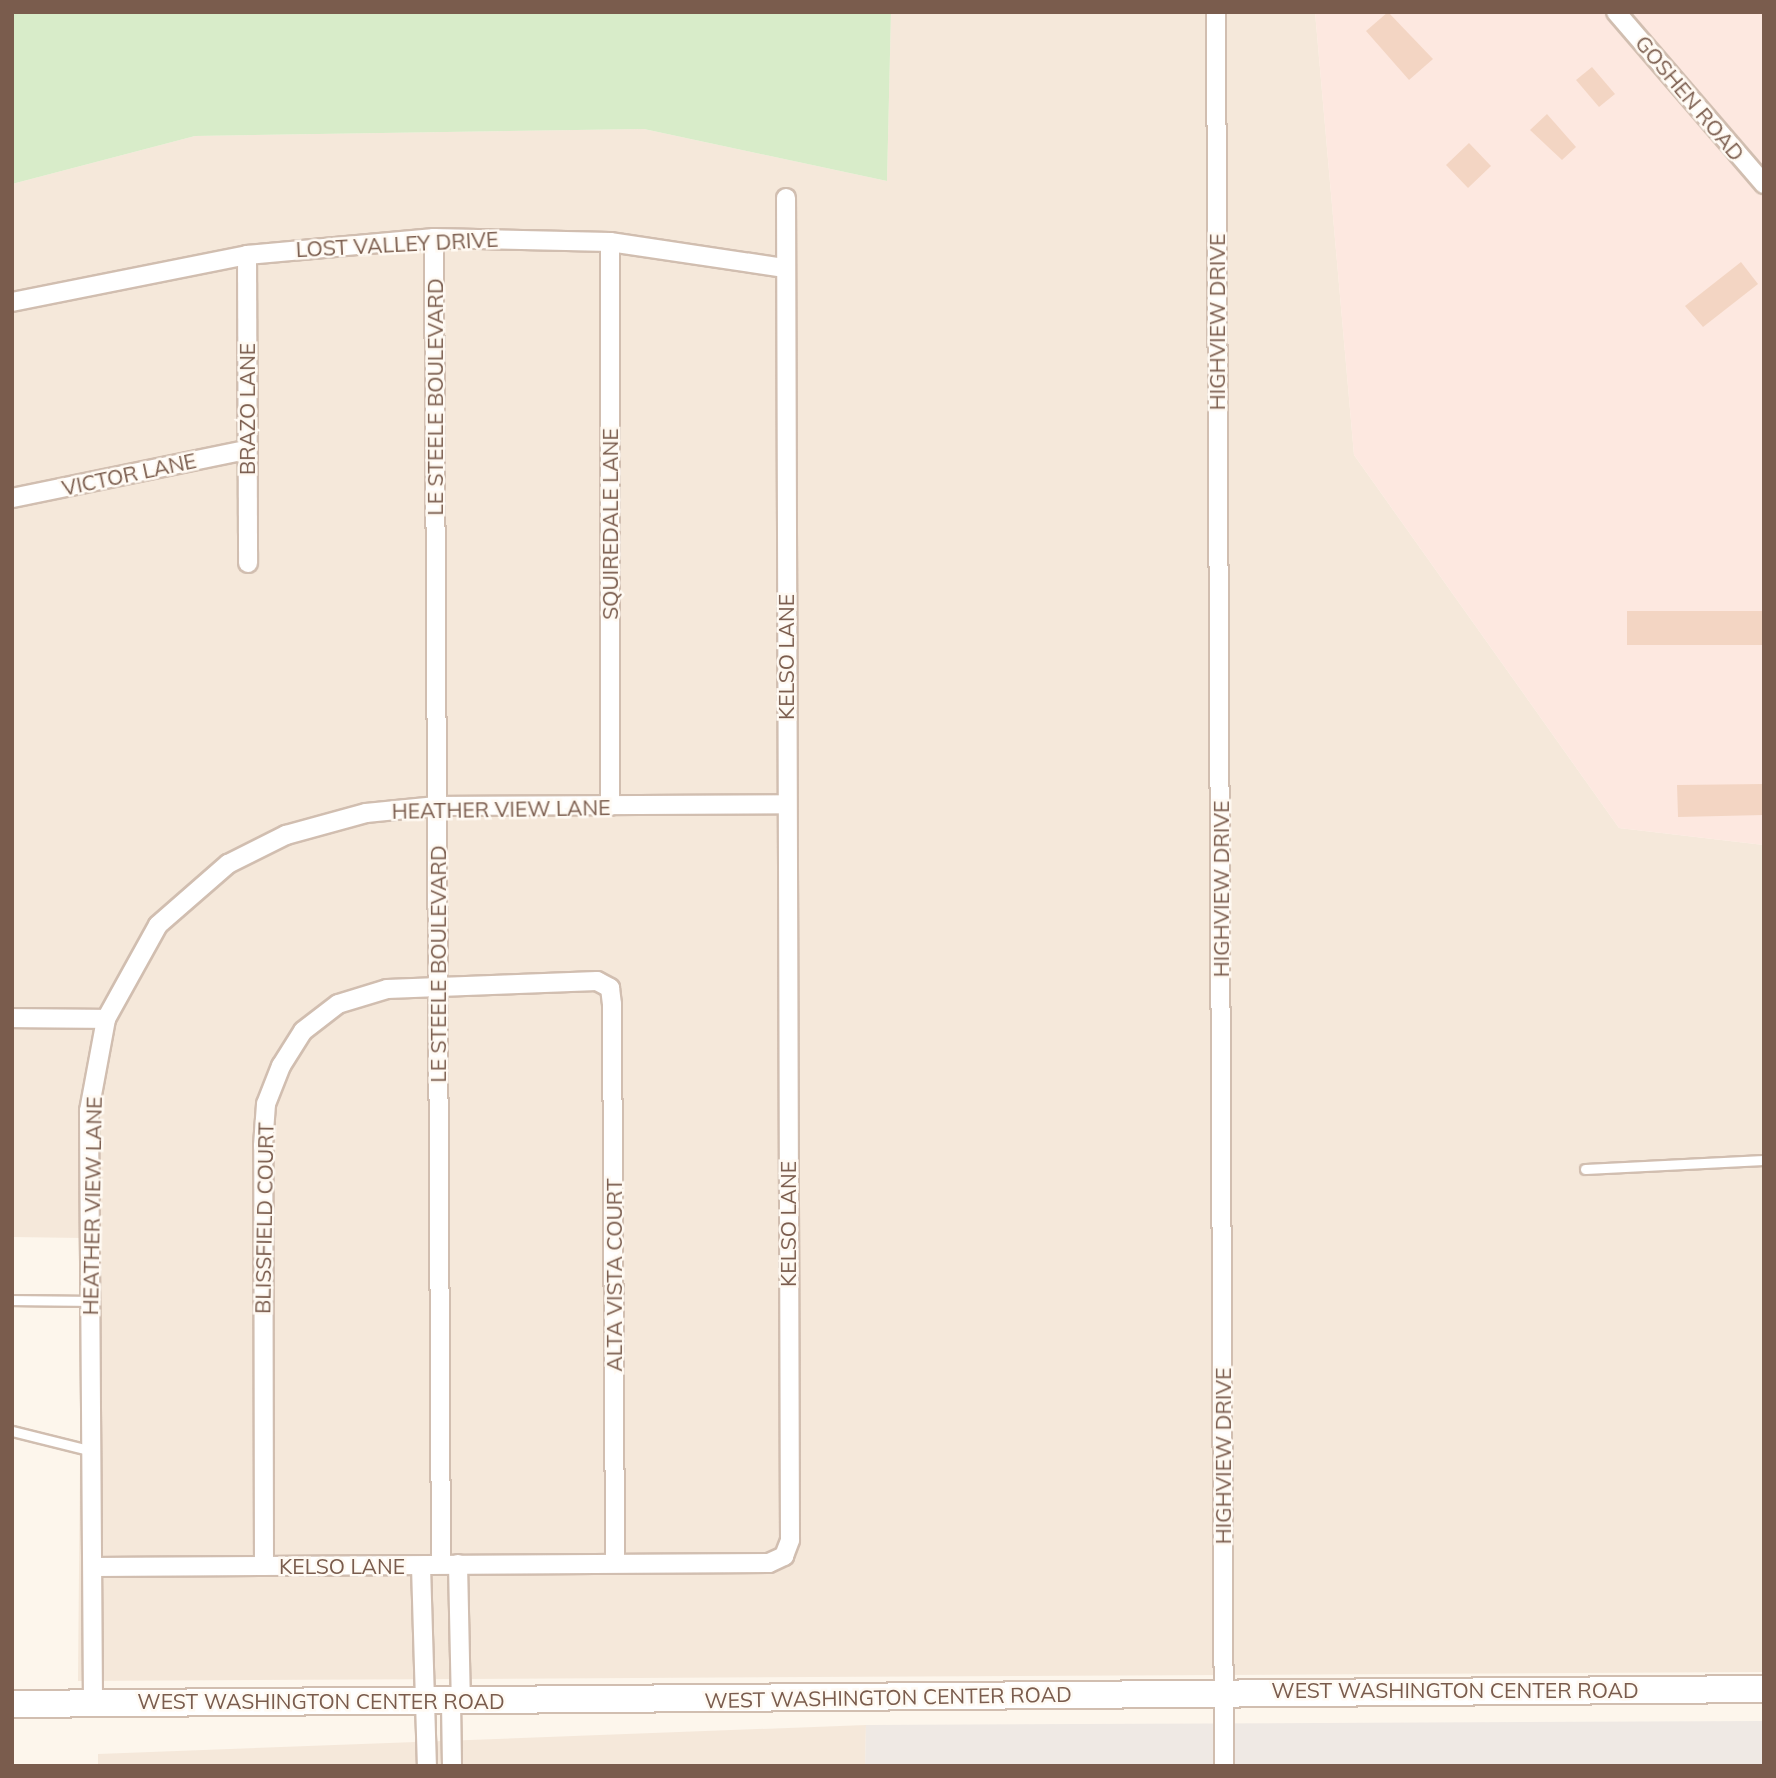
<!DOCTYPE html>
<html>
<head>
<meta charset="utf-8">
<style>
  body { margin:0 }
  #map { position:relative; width:1776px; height:1778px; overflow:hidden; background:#fdf6ec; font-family:Mulish,sans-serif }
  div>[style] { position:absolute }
  .residential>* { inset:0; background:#f5e8da }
  .commercial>* { inset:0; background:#fde8e0 }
  .industrial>* { inset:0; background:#efe9e4 }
  .green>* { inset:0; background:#d8ecc9 }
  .building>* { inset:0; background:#f3d5c3 }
  .roads { filter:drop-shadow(2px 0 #d1beb0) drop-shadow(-2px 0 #d1beb0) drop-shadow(0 2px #d1beb0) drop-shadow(0 -2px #d1beb0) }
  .service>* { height:9px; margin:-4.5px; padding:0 4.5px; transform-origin:4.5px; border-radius:4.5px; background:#fff }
  .minor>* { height:18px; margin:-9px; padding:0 9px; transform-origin:9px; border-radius:9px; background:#fff }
  .secondary>* { height:26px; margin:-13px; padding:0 13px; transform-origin:13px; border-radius:13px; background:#fff }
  span { translate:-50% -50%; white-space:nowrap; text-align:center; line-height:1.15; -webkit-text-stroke:5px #fffaf3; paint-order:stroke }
  .street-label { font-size:21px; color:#7a5c4d }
  .frame { position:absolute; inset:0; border:14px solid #7a5c4d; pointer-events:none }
</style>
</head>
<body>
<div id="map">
  <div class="residential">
    <i style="clip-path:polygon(891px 12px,1315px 12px,1354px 455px,1619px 828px,1764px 845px,1764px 1672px,78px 1681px,82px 1238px,12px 1237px,12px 184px,195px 136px,644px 129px,887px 181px)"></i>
    <i style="clip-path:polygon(866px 1725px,865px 1766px,98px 1766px,98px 1754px)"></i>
  </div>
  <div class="commercial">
    <i style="clip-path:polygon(1315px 12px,1764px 12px,1764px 845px,1619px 828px,1354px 455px)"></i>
  </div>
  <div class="industrial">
    <i style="clip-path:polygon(1764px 1721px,1764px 1766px,865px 1766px,866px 1725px)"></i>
  </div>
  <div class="green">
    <i style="clip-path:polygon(12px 12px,891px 12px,887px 181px,644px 129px,195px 136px,12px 184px)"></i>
  </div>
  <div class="building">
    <i style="clip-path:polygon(1388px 12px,1433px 59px,1409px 80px,1366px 31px)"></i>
    <i style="clip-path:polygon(1592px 67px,1615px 94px,1599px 107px,1576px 80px)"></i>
    <i style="clip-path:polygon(1547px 114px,1576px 147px,1562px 160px,1530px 130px)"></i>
    <i style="clip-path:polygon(1469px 143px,1491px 166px,1468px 188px,1446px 165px)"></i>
    <i style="clip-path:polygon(1741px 262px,1758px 284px,1703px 327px,1685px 306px)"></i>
    <i style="clip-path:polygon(1627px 611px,1762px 611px,1762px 645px,1627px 645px)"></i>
    <i style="clip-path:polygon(1764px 784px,1764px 815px,1678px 817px,1677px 785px)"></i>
  </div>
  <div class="roads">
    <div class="service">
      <i style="left:1585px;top:1169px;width:179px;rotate:-2.9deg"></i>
      <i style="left:12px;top:1300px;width:79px;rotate:0.7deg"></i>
      <i style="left:12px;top:1431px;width:82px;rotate:14deg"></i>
    </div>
    <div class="minor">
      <i style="left:1216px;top:12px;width:1754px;rotate:89.74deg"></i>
      <i style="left:1616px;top:12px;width:227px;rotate:49.3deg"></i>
      <i style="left:434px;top:238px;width:1326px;rotate:89.7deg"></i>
      <i style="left:610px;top:242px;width:564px;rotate:90deg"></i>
      <i style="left:247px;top:255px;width:308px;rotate:89.8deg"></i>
      <i style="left:12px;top:302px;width:240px;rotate:-11.3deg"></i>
      <i style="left:247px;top:255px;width:188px;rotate:-5.2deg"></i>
      <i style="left:434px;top:238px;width:176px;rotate:1.3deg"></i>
      <i style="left:610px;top:242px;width:177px;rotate:8.5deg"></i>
      <i style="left:12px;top:498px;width:239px;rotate:-11.6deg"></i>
      <i style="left:12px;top:1018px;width:94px;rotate:0.6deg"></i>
      <i style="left:458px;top:1564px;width:138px;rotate:88.8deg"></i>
      <i style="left:264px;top:1566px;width:420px;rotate:-90.1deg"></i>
      <i style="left:263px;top:1146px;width:42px;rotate:-85.9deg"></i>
      <i style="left:266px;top:1104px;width:41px;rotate:-68.5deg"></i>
      <i style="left:281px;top:1066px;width:41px;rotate:-57.8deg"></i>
      <i style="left:303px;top:1031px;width:44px;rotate:-37.6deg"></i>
      <i style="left:338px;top:1004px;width:51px;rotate:-17deg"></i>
      <i style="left:387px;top:989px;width:210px;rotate:-2.2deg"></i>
      <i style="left:597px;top:981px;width:15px;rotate:28deg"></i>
      <i style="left:610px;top:988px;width:16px;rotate:83deg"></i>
      <i style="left:612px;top:1004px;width:559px;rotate:89.69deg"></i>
      <i style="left:421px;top:1566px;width:200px;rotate:88.3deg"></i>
      <i style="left:93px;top:1567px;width:676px;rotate:-0.34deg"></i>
      <i style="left:769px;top:1563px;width:17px;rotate:-25deg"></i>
      <i style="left:784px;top:1556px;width:17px;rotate:-69deg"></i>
      <i style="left:790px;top:1540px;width:1342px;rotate:-90.17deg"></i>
      <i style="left:93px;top:1702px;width:591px;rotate:-90.39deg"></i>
      <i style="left:89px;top:1111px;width:94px;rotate:-79.5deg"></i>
      <i style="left:106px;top:1019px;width:107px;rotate:-61deg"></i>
      <i style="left:158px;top:925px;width:93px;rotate:-41.1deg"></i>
      <i style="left:228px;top:864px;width:65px;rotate:-26.6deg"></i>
      <i style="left:286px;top:835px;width:83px;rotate:-15.4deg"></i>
      <i style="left:366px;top:813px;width:71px;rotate:-5.6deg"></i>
      <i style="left:437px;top:806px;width:349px;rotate:-0.3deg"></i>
      <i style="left:451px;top:1702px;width:64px;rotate:89.1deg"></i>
    </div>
    <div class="secondary">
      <i style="left:12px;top:1704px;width:1752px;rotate:-0.49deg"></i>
    </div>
  </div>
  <div class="street-label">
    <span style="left:1690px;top:98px;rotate:50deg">GOSHEN ROAD</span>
    <span style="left:397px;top:244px;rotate:-3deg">LOST VALLEY DRIVE</span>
    <span style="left:1217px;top:322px;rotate:-90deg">HIGHVIEW DRIVE</span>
    <span style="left:435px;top:397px;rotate:-90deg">LE STEELE BOULEVARD</span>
    <span style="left:247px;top:409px;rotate:-90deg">BRAZO LANE</span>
    <span style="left:129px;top:474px;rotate:-12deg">VICTOR LANE</span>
    <span style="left:610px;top:524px;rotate:-90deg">SQUIREDALE LANE</span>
    <span style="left:786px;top:657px;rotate:-90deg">KELSO LANE</span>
    <span style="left:501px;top:809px;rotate:-1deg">HEATHER VIEW LANE</span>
    <span style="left:1221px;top:889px;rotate:-90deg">HIGHVIEW DRIVE</span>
    <span style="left:438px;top:964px;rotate:-90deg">LE STEELE BOULEVARD</span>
    <span style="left:92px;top:1206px;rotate:-89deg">HEATHER VIEW LANE</span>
    <span style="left:264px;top:1218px;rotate:-89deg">BLISSFIELD COURT</span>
    <span style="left:788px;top:1224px;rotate:-90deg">KELSO LANE</span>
    <span style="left:614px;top:1275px;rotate:-90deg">ALTA VISTA COURT</span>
    <span style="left:1223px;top:1456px;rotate:-90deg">HIGHVIEW DRIVE</span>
    <span style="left:342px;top:1566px">KELSO LANE</span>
    <span style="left:1455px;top:1690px">WEST WASHINGTON CENTER ROAD</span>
    <span style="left:888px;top:1697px;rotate:-1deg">WEST WASHINGTON CENTER ROAD</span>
    <span style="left:321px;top:1701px">WEST WASHINGTON CENTER ROAD</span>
  </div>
  <div class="frame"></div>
</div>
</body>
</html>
